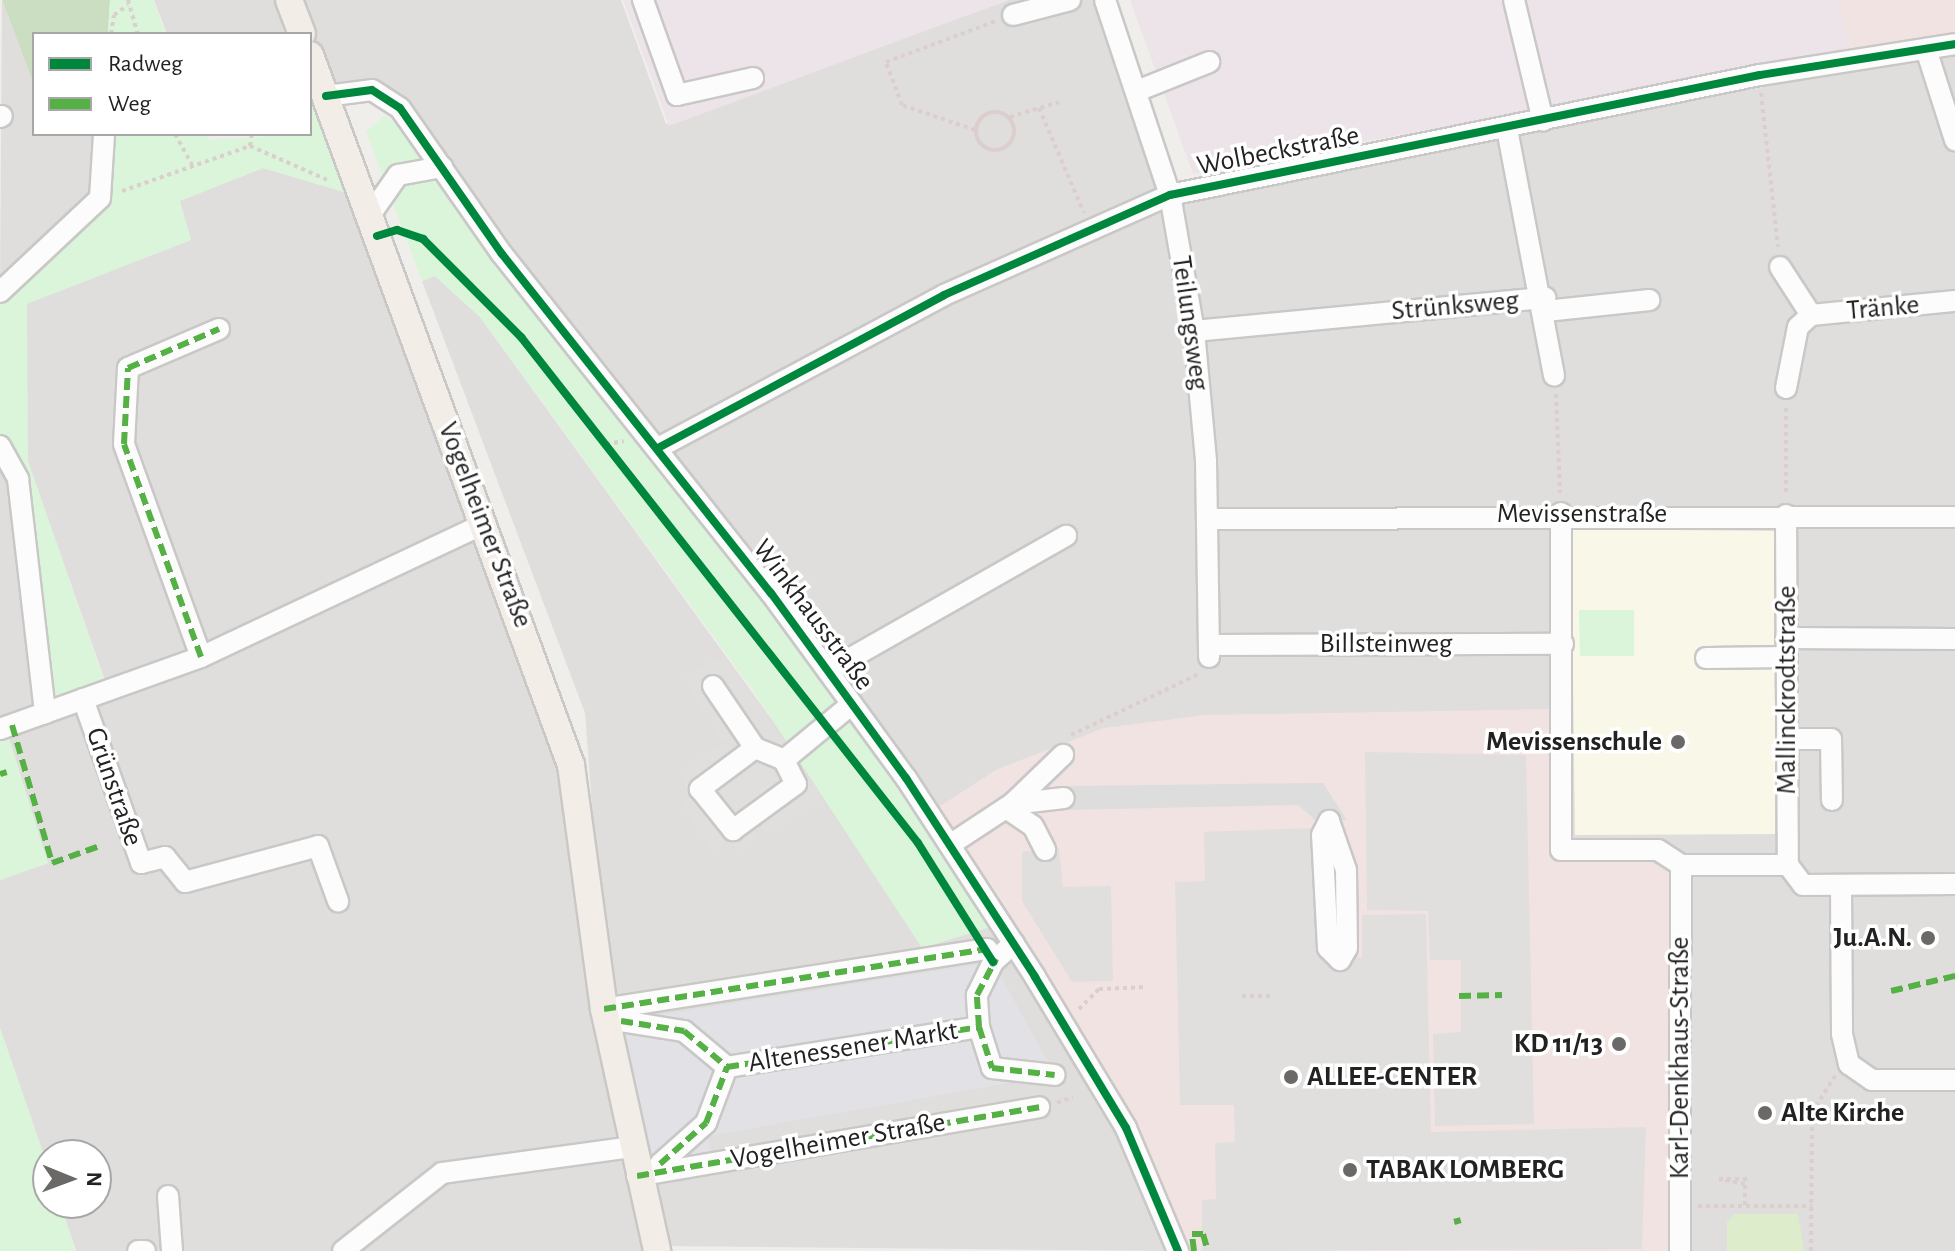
<!DOCTYPE html>
<html>
<head>
<meta charset="utf-8">
<style>
  body { margin:0 }
  #map { position:relative; width:1955px; height:1251px; overflow:hidden; background:#f0eeeb; font-family:"Alegreya Sans",sans-serif }
  div>[style] { position:absolute }
  .residential>* { inset:0; background:#dfdedc }
  .commercial>* { inset:0; background:#f1e3e1 }
  .industrial>* { inset:0; background:#ede4e9 }
  .education>* { inset:0; background:#f8f7e8 }
  .grass>* { inset:0; background:#ddeccb }
  .forest>* { inset:0; background:#cbdec1 }
  .park>* { inset:0; background:#daf5da }
  .parking>* { inset:0; background:#e0dfde }
  .plaza>* { inset:0; background:#e2e1e5 }
  .pier>* { inset:0; background:#dedddd }
  .path>* { height:4px; margin-top:-2px; transform-origin:0; background:repeating-linear-gradient(90deg,#dccecd 0 4px,transparent 0 8px) }
  .path>.ring { margin:-2px; padding:0; box-sizing:content-box; background:none; border:4px solid #dccecd; border-radius:50% }
  .roads { filter:drop-shadow(2px 0 #c9c8c7) drop-shadow(-2px 0 #c9c8c7) drop-shadow(0 2px #c9c8c7) drop-shadow(0 -2px #c9c8c7) }
  .minor>* { height:20px; margin:-10px; padding:0 10px; transform-origin:10px; border-radius:10px; background:#fdfcfc }
  .major>* { height:26px; margin:-13px; padding:0 13px; transform-origin:13px; border-radius:13px; background:#f3ede7 }
  .quiet>* { height:6px; margin-top:-3px; transform-origin:0; background:repeating-linear-gradient(90deg,#55b145 0 12px,transparent 0 18px) }
  .cycleway>* { height:8px; margin:-4px; padding:0 4px; transform-origin:4px; border-radius:4px; background:#00873e }
  .dots>* { width:22px; height:22px; translate:-50% -50%; box-sizing:border-box; border:4px solid #fff; border-radius:50% }
  span { translate:-50% -50%; white-space:nowrap; text-align:center; line-height:1.15; -webkit-text-stroke:7px #fff; paint-order:stroke }
  .street-label { font-size:28px; color:#222 }
  .poi-label { font-size:28px; color:#222; font-weight:700 }
  .right { translate:-100% -50%; text-align:right }
  .left { translate:0 -50%; text-align:left }
  .legend { position:absolute; left:32px; top:32px; width:280px; height:104px; box-sizing:border-box; background:#fff; border:2px solid #a7a7a7; margin:0; padding:10px 14px; list-style:none; font-size:24px; color:#222 }
  .legend li { display:flex; align-items:center; gap:16px; height:40px }
  .legend b { width:40px; border:2px solid #a7a7a7 }
  .north { position:absolute; left:32px; top:1139px; width:80px; height:80px; box-sizing:border-box; background:#fff; border:2px solid #a7a7a7; border-radius:50%; rotate:91deg; font-size:22px; font-weight:700; line-height:32px; text-align:center; color:#222 }
  .north::after { content:''; display:block; margin:auto; width:28px; height:36px; background:#6a6968; clip-path:polygon(50% 0,100% 100%,50% 72%,0 100%) }
</style>
</head>
<body>
<div id="map">
  <div class="residential">
    <i style="clip-path:polygon(2px 0,34px 85px,34px 134px,103px 134px,100px 198px,0 291px)"></i>
    <i style="clip-path:polygon(154px 0,287px 0,294px 19px,288px 34px,167px 34px)"></i>
    <i style="clip-path:polygon(290px 0,621px 0,666px 124px,1009px 0,1102px 0,1167px 193px,658px 447px,400px 108px,337px 92px)"></i>
    <i style="clip-path:polygon(1955px 51px,1955px 1251px,1684px 1251px,1563px 846px,998px 769px,933px 811px,663px 453px,715px 416px,1175px 198px)"></i>
    <i style="clip-path:polygon(263px 168px,361px 197px,564px 771px,650px 1251px,76px 1251px,60px 1203px,96px 1203px,96px 1155px,48px 1155px,48px 1167px,0 1028px,0 880px,48px 863px,0 723px,0 451px,109px 692px,27px 459px,21px 326px,27px 303px,191px 240px,179px 201px)"></i>
    <i style="clip-path:polygon(435px 276px,480px 317px,804px 764px,1001px 924px,1101px 1090px,1176px 1251px,660px 1246px,607px 1002px,585px 713px,422px 281px)"></i>
  </div>
  <div class="commercial">
    <i style="clip-path:polygon(1837px 0,1955px 0,1955px 35px,1852px 50px)"></i>
    <i style="clip-path:polygon(1559px 709px,1560px 852px,1674px 860px,1678px 1251px,1179px 1251px,1173px 1227px,933px 811px,998px 769px,1104px 728px,1205px 715px)"></i>
  </div>
  <div class="industrial">
    <i style="clip-path:polygon(623px 0,1008px 0,669px 126px)"></i>
    <i style="clip-path:polygon(1130px 0,1837px 0,1852px 50px,1193px 174px)"></i>
  </div>
  <div class="education">
    <i style="clip-path:polygon(1571px 529px,1779px 531px,1782px 834px,1575px 835px)"></i>
  </div>
  <div class="grass">
    <i style="clip-path:polygon(1735px 1214px,1798px 1214px,1804px 1251px,1727px 1251px,1727px 1222px)"></i>
  </div>
  <div class="forest">
    <i style="clip-path:polygon(2px 0,110px 0,108px 34px,34px 34px,34px 85px)"></i>
  </div>
  <div class="park">
    <i style="clip-path:polygon(110px 0,153px 0,166px 34px,108px 34px)"></i>
    <i style="clip-path:polygon(310px 58px,361px 197px,263px 168px,180px 201px,191px 240px,27px 304px,28px 461px,106px 686px,48px 708px,21px 479px,0 440px,0 294px,101px 199px,104px 134px,206px 134px,208px 140px,310px 134px)"></i>
    <i style="clip-path:polygon(385px 116px,413px 133px,631px 412px,1001px 924px,922px 948px,752px 689px,480px 317px,435px 276px,422px 281px,366px 131px)"></i>
    <i style="clip-path:polygon(1579px 610px,1634px 610px,1634px 656px,1580px 656px)"></i>
    <i style="clip-path:polygon(7px 731px,48px 863px,0 880px,0 733px)"></i>
    <i style="clip-path:polygon(0 1028px,48px 1167px,48px 1203px,60px 1203px,76px 1251px,0 1251px)"></i>
  </div>
  <div class="parking">
    <i style="clip-path:polygon(723px 655px,823px 798px,794px 817px,786px 805px,788px 820px,767px 833px,759px 821px,752px 826px,759px 836px,737px 852px,729px 840px,712px 851px,682px 804px,691px 795px,679px 774px,719px 745px,727px 755px,740px 746px,733px 738px,721px 741px,710px 722px,721px 713px,716px 707px,705px 714px,684px 677px)"></i>
    <i style="clip-path:polygon(1365px 752px,1526px 755px,1534px 1124px,1435px 1126px,1433px 1034px,1461px 1032px,1461px 960px,1430px 960px,1428px 911px,1367px 910px)"></i>
    <i style="clip-path:polygon(1314px 828px,1315px 924px,1324px 924px,1325px 959px,1362px 957px,1362px 915px,1426px 914px,1431px 1132px,1646px 1127px,1642px 1249px,1202px 1251px,1202px 1200px,1216px 1199px,1215px 1143px,1235px 1142px,1234px 1105px,1180px 1105px,1175px 882px,1205px 881px,1204px 832px)"></i>
    <i style="clip-path:polygon(1059px 848px,1063px 887px,1111px 886px,1113px 981px,1072px 982px,1022px 901px,1022px 852px)"></i>
  </div>
  <div class="plaza">
    <i style="clip-path:polygon(993px 962px,1055px 1075px,708px 1136px,711px 1155px,652px 1161px,621px 1021px)"></i>
  </div>
  <div class="pier">
    <i style="clip-path:polygon(1323px 783px,1347px 820px,1316px 821px,1298px 805px,1065px 810px,1064px 786px)"></i>
  </div>
  <div class="path">
    <i style="left:128px;top:0;width:35px;rotate:74deg"></i>
    <i style="left:111px;top:34px;width:19px;rotate:-81deg"></i>
    <i style="left:114px;top:15px;width:17px;rotate:-36deg"></i>
    <i style="left:1761px;top:93px;width:155px;rotate:83.7deg"></i>
    <i style="left:1039px;top:108px;width:114px;rotate:66.8deg"></i>
    <i class="ring" style="left:976px;top:112px;width:34px;height:34px"></i>
    <i style="left:1010px;top:117px;width:51px;rotate:-17deg"></i>
    <i style="left:975px;top:130px;width:77px;rotate:-161.1deg"></i>
    <i style="left:902px;top:105px;width:46px;rotate:-110.4deg"></i>
    <i style="left:886px;top:62px;width:117px;rotate:-20.4deg"></i>
    <i style="left:175px;top:134px;width:35px;rotate:61deg"></i>
    <i style="left:250px;top:146px;width:12px;rotate:-81deg"></i>
    <i style="left:122px;top:191px;width:136px;rotate:-19.4deg"></i>
    <i style="left:250px;top:146px;width:87px;rotate:23.6deg"></i>
    <i style="left:1556px;top:394px;width:99px;rotate:87.7deg"></i>
    <i style="left:1786px;top:408px;width:87px;rotate:90deg"></i>
    <i style="left:606px;top:444px;width:18px;rotate:-9deg"></i>
    <i style="left:1071px;top:735px;width:142px;rotate:-25.5deg"></i>
    <i style="left:1242px;top:996px;width:32px"></i>
    <i style="left:1079px;top:1009px;width:28px;rotate:-45deg"></i>
    <i style="left:1099px;top:989px;width:48px;rotate:-2.4deg"></i>
    <i style="left:1057px;top:1103px;width:17px;rotate:-21deg"></i>
    <i style="left:1745px;top:1205px;width:21px;rotate:-90deg"></i>
    <i style="left:1745px;top:1184px;width:26px;rotate:-169deg"></i>
    <i style="left:1719px;top:1179px;width:31px"></i>
    <i style="left:1698px;top:1206px;width:114px"></i>
    <i style="left:1811px;top:1251px;width:138px;rotate:-89.6deg"></i>
    <i style="left:1812px;top:1113px;width:44px;rotate:-58.1deg"></i>
  </div>
  <div class="roads">
    <div class="minor">
      <i style="left:643px;top:0;width:101px;rotate:70.3deg"></i>
      <i style="left:677px;top:95px;width:78px;rotate:-12.6deg"></i>
      <i style="left:1105px;top:0;width:206px;rotate:71.6deg"></i>
      <i style="left:1170px;top:195px;width:138px;rotate:80deg"></i>
      <i style="left:1194px;top:331px;width:131px;rotate:84.7deg"></i>
      <i style="left:1206px;top:461px;width:196px;rotate:89.1deg"></i>
      <i style="left:1514px;top:0;width:124px;rotate:76.5deg"></i>
      <i style="left:1013px;top:15px;width:59px;rotate:-14.7deg"></i>
      <i style="left:1926px;top:49px;width:96px;rotate:72.3deg"></i>
      <i style="left:1137px;top:91px;width:78px;rotate:-21.9deg"></i>
      <i style="left:326px;top:96px;width:46px;rotate:-7.4deg"></i>
      <i style="left:372px;top:90px;width:33px;rotate:33deg"></i>
      <i style="left:400px;top:108px;width:178px;rotate:55.1deg"></i>
      <i style="left:502px;top:254px;width:433px;rotate:51.6deg"></i>
      <i style="left:771px;top:593px;width:229px;rotate:53.9deg"></i>
      <i style="left:906px;top:778px;width:237px;rotate:57deg"></i>
      <i style="left:1035px;top:977px;width:176px;rotate:58.9deg"></i>
      <i style="left:1126px;top:1128px;width:134px;rotate:67.1deg"></i>
      <i style="left:0;top:117px;width:2px;rotate:-27deg"></i>
      <i style="left:1507px;top:129px;width:251px;rotate:79.2deg"></i>
      <i style="left:370px;top:215px;width:49px;rotate:-55deg"></i>
      <i style="left:398px;top:175px;width:45px;rotate:-10.3deg"></i>
      <i style="left:1780px;top:267px;width:57px;rotate:57.1deg"></i>
      <i style="left:0;top:292px;width:137px;rotate:-43.2deg"></i>
      <i style="left:100px;top:198px;width:64px;rotate:-86.4deg"></i>
      <i style="left:1546px;top:311px;width:104px;rotate:-6.1deg"></i>
      <i style="left:1811px;top:315px;width:145px;rotate:-5.6deg"></i>
      <i style="left:1194px;top:331px;width:353px;rotate:-5.4deg"></i>
      <i style="left:1786px;top:388px;width:62px;rotate:-78.9deg"></i>
      <i style="left:1798px;top:327px;width:18px;rotate:-43deg"></i>
      <i style="left:0;top:446px;width:38px;rotate:61deg"></i>
      <i style="left:18px;top:479px;width:236px;rotate:83.4deg"></i>
      <i style="left:658px;top:448px;width:324px;rotate:-28.1deg"></i>
      <i style="left:944px;top:295px;width:247px;rotate:-23.9deg"></i>
      <i style="left:1170px;top:195px;width:602px;rotate:-11.5deg"></i>
      <i style="left:1760px;top:75px;width:197px;rotate:-9deg"></i>
      <i style="left:1561px;top:513px;width:337px;rotate:90deg"></i>
      <i style="left:1561px;top:850px;width:97px"></i>
      <i style="left:1658px;top:850px;width:27px;rotate:33deg"></i>
      <i style="left:1681px;top:865px;width:107px"></i>
      <i style="left:1788px;top:865px;width:25px;rotate:53deg"></i>
      <i style="left:1803px;top:885px;width:152px;rotate:-0.4deg"></i>
      <i style="left:1786px;top:515px;width:350px;rotate:89.7deg"></i>
      <i style="left:1209px;top:519px;width:746px;rotate:-0.15deg"></i>
      <i style="left:1786px;top:638px;width:169px;rotate:0.3deg"></i>
      <i style="left:1209px;top:645px;width:354px;rotate:-0.2deg"></i>
      <i style="left:201px;top:657px;width:226px;rotate:-109.9deg"></i>
      <i style="left:124px;top:444px;width:76px;rotate:-87deg"></i>
      <i style="left:128px;top:368px;width:99px;rotate:-23.2deg"></i>
      <i style="left:1706px;top:658px;width:80px;rotate:-0.7deg"></i>
      <i style="left:828px;top:671px;width:274px;rotate:-29.6deg"></i>
      <i style="left:713px;top:686px;width:75px;rotate:55.9deg"></i>
      <i style="left:755px;top:748px;width:31px;rotate:22deg"></i>
      <i style="left:83px;top:699px;width:174px;rotate:70.5deg"></i>
      <i style="left:141px;top:863px;width:25px;rotate:-14deg"></i>
      <i style="left:165px;top:857px;width:32px;rotate:51deg"></i>
      <i style="left:185px;top:882px;width:138px;rotate:-15.1deg"></i>
      <i style="left:318px;top:846px;width:59px;rotate:70deg"></i>
      <i style="left:0;top:729px;width:214px;rotate:-19.7deg"></i>
      <i style="left:201px;top:657px;width:313px;rotate:-25.2deg"></i>
      <i style="left:1787px;top:739px;width:44px"></i>
      <i style="left:1831px;top:739px;width:61px;rotate:89.1deg"></i>
      <i style="left:755px;top:748px;width:69px;rotate:143.3deg"></i>
      <i style="left:700px;top:789px;width:53px;rotate:51.2deg"></i>
      <i style="left:733px;top:830px;width:78px;rotate:-36.1deg"></i>
      <i style="left:796px;top:784px;width:27px;rotate:-117deg"></i>
      <i style="left:784px;top:760px;width:88px;rotate:-39.5deg"></i>
      <i style="left:1012px;top:804px;width:52px;rotate:-6.6deg"></i>
      <i style="left:1006px;top:808px;width:32px;rotate:34deg"></i>
      <i style="left:1033px;top:826px;width:27px;rotate:63deg"></i>
      <i style="left:1329px;top:821px;width:52px;rotate:70.9deg"></i>
      <i style="left:1346px;top:870px;width:78px;rotate:89.3deg"></i>
      <i style="left:1347px;top:948px;width:14px;rotate:120deg"></i>
      <i style="left:1340px;top:960px;width:17px;rotate:-135deg"></i>
      <i style="left:1328px;top:948px;width:113px;rotate:-93deg"></i>
      <i style="left:1322px;top:835px;width:16px;rotate:-63deg"></i>
      <i style="left:951px;top:844px;width:73px;rotate:-33.3deg"></i>
      <i style="left:1012px;top:804px;width:71px;rotate:-43.9deg"></i>
      <i style="left:1841px;top:887px;width:147px;rotate:89.6deg"></i>
      <i style="left:1842px;top:1034px;width:31px;rotate:77deg"></i>
      <i style="left:1849px;top:1064px;width:28px;rotate:35deg"></i>
      <i style="left:1872px;top:1080px;width:83px"></i>
      <i style="left:604px;top:1009px;width:388px;rotate:-8.9deg"></i>
      <i style="left:621px;top:1021px;width:64px;rotate:9deg"></i>
      <i style="left:684px;top:1031px;width:56px;rotate:39.9deg"></i>
      <i style="left:727px;top:1067px;width:255px;rotate:-9deg"></i>
      <i style="left:979px;top:1027px;width:43px;rotate:72.4deg"></i>
      <i style="left:992px;top:1068px;width:63px;rotate:6.3deg"></i>
      <i style="left:979px;top:1027px;width:32px;rotate:-94deg"></i>
      <i style="left:977px;top:995px;width:37px;rotate:-64deg"></i>
      <i style="left:993px;top:962px;width:28px;rotate:-42deg"></i>
      <i style="left:660px;top:1164px;width:62px;rotate:-41.7deg"></i>
      <i style="left:706px;top:1123px;width:60px;rotate:-69.4deg"></i>
      <i style="left:637px;top:1176px;width:408px;rotate:-9.7deg"></i>
      <i style="left:168px;top:1196px;width:55px;rotate:85.8deg"></i>
      <i style="left:138px;top:1251px;width:7px"></i>
      <i style="left:343px;top:1251px;width:126px;rotate:-38.2deg"></i>
      <i style="left:442px;top:1173px;width:192px;rotate:-7.8deg"></i>
      <i style="left:1680px;top:1251px;width:386px;rotate:-89.9deg"></i>
    </div>
    <div class="major">
      <i style="left:289px;top:0;width:36px;rotate:69deg"></i>
      <i style="left:310px;top:55px;width:756px;rotate:69.82deg"></i>
      <i style="left:571px;top:765px;width:246px;rotate:82.3deg"></i>
      <i style="left:604px;top:1009px;width:248px;rotate:77.6deg"></i>
    </div>
  </div>
  <div class="quiet">
    <i style="left:201px;top:657px;width:226px;rotate:-109.9deg"></i>
    <i style="left:124px;top:444px;width:76px;rotate:-87deg"></i>
    <i style="left:128px;top:368px;width:99px;rotate:-23.2deg"></i>
    <i style="left:12px;top:725px;width:144px;rotate:73.8deg"></i>
    <i style="left:52px;top:863px;width:48px;rotate:-19.6deg"></i>
    <i style="left:0;top:774px;width:7px;rotate:-16deg"></i>
    <i style="left:1891px;top:991px;width:66px;rotate:-13.2deg"></i>
    <i style="left:1459px;top:996px;width:43px;rotate:-1.3deg"></i>
    <i style="left:604px;top:1009px;width:388px;rotate:-8.9deg"></i>
    <i style="left:621px;top:1021px;width:64px;rotate:9deg"></i>
    <i style="left:684px;top:1031px;width:56px;rotate:39.9deg"></i>
    <i style="left:727px;top:1067px;width:255px;rotate:-9deg"></i>
    <i style="left:979px;top:1027px;width:43px;rotate:72.4deg"></i>
    <i style="left:992px;top:1068px;width:63px;rotate:6.3deg"></i>
    <i style="left:979px;top:1027px;width:32px;rotate:-94deg"></i>
    <i style="left:977px;top:995px;width:41px;rotate:-62.2deg"></i>
    <i style="left:660px;top:1164px;width:62px;rotate:-41.7deg"></i>
    <i style="left:706px;top:1123px;width:60px;rotate:-69.4deg"></i>
    <i style="left:637px;top:1176px;width:408px;rotate:-9.7deg"></i>
    <i style="left:1454px;top:1222px;width:7px;rotate:-16deg"></i>
    <i style="left:1194px;top:1251px;width:17px;rotate:-97deg"></i>
    <i style="left:1192px;top:1234px;width:11px"></i>
    <i style="left:1203px;top:1234px;width:18px;rotate:74deg"></i>
  </div>
  <div class="cycleway">
    <i style="left:326px;top:96px;width:46px;rotate:-7.4deg"></i>
    <i style="left:372px;top:90px;width:33px;rotate:33deg"></i>
    <i style="left:400px;top:108px;width:178px;rotate:55.1deg"></i>
    <i style="left:502px;top:254px;width:433px;rotate:51.6deg"></i>
    <i style="left:771px;top:593px;width:229px;rotate:53.9deg"></i>
    <i style="left:906px;top:778px;width:237px;rotate:57deg"></i>
    <i style="left:1035px;top:977px;width:176px;rotate:58.9deg"></i>
    <i style="left:1126px;top:1128px;width:134px;rotate:67.1deg"></i>
    <i style="left:377px;top:236px;width:21px;rotate:-17deg"></i>
    <i style="left:397px;top:230px;width:28px;rotate:19deg"></i>
    <i style="left:423px;top:239px;width:139px;rotate:45deg"></i>
    <i style="left:521px;top:337px;width:643px;rotate:51.88deg"></i>
    <i style="left:918px;top:843px;width:141px;rotate:57.8deg"></i>
    <i style="left:658px;top:448px;width:324px;rotate:-28.1deg"></i>
    <i style="left:944px;top:295px;width:247px;rotate:-23.9deg"></i>
    <i style="left:1170px;top:195px;width:602px;rotate:-11.5deg"></i>
    <i style="left:1760px;top:75px;width:197px;rotate:-9deg"></i>
  </div>
  <div class="dots">
    <i style="left:1678px;top:742px;background:#6a6968"></i>
    <i style="left:1928px;top:938px;background:#6a6968"></i>
    <i style="left:1619px;top:1044px;background:#6a6968"></i>
    <i style="left:1291px;top:1077px;background:#6a6968"></i>
    <i style="left:1765px;top:1113px;background:#6a6968"></i>
    <i style="left:1350px;top:1170px;background:#6a6968"></i>
  </div>
  <div class="street-label">
    <span style="left:1278px;top:151px;rotate:-11deg">Wolbeckstraße</span>
    <span style="left:1455px;top:306px;rotate:-5deg">Strünksweg</span>
    <span style="left:1883px;top:308px;rotate:-5deg">Tränke</span>
    <span style="left:1190px;top:323px;rotate:82deg">Teilungsweg</span>
    <span style="left:1582px;top:514px">Mevissenstraße</span>
    <span style="left:485px;top:525px;rotate:69deg">Vogelheimer Straße</span>
    <span style="left:813px;top:615px;rotate:53deg">Winkhausstraße</span>
    <span style="left:1386px;top:644px">Billsteinweg</span>
    <span style="left:1787px;top:690px;rotate:-90deg">Mallinckrodtstraße</span>
    <span style="left:114px;top:787px;rotate:71deg">Grünstraße</span>
    <span style="left:853px;top:1047px;rotate:-9deg">Altenessener Markt</span>
    <span style="left:1680px;top:1058px;rotate:-90deg">Karl-Denkhaus-Straße</span>
    <span style="left:838px;top:1141px;rotate:-10deg">Vogelheimer Straße</span>
  </div>
  <div class="poi-label">
    <span class="right" style="left:1662px;top:742px">Mevissenschule</span>
    <span class="right" style="left:1912px;top:938px">Ju.A.N.</span>
    <span class="right" style="left:1603px;top:1044px">KD 11/13</span>
    <span class="left" style="left:1307px;top:1077px">ALLEE-CENTER</span>
    <span class="left" style="left:1781px;top:1113px">Alte Kirche</span>
    <span class="left" style="left:1366px;top:1170px">TABAK LOMBERG</span>
  </div>
  <ul class="legend">
  <li><b style="height:10px;background:#00873e"></b>Radweg</li>
  <li><b style="height:10px;background:#55b145"></b>Weg</li>
  </ul>
  <div class="north">N</div>
</div>
</body>
</html>
